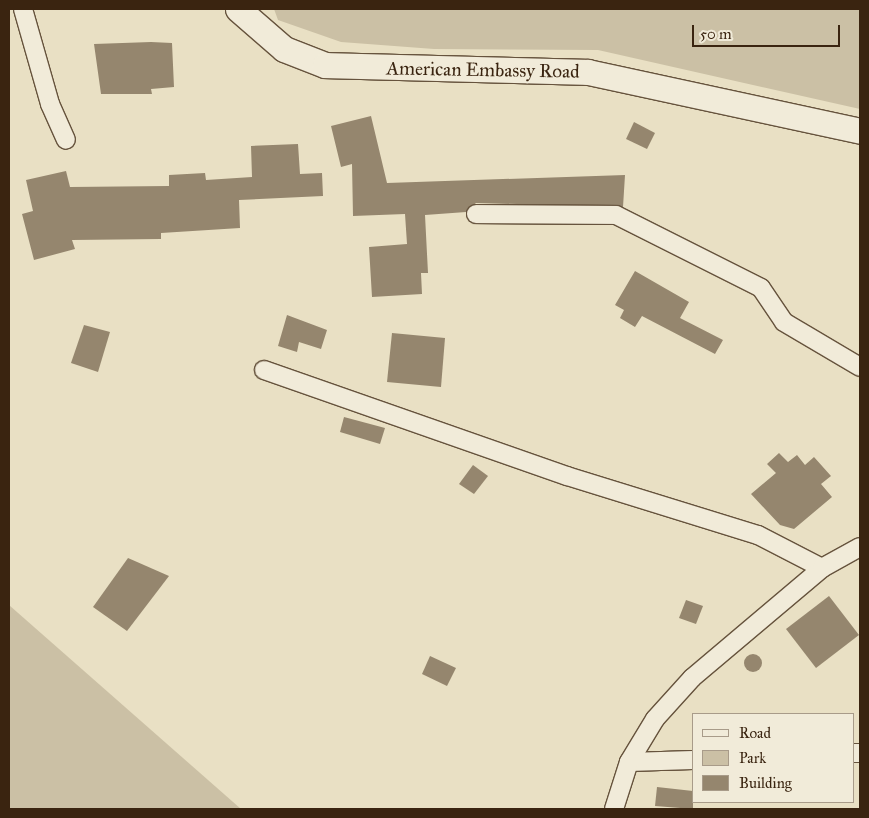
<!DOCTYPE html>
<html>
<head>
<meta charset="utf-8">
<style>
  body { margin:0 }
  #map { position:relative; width:869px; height:818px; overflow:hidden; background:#e9e0c4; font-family:"IM FELL Great Primer",serif }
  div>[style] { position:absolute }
  .green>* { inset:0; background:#cbc0a5 }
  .building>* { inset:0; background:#95866e }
  .round { border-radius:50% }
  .roads { filter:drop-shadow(1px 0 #66533d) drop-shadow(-1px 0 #66533d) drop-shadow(0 1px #66533d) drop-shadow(0 -1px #66533d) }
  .street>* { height:18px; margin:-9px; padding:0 9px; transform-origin:9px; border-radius:9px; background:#f1ebd9 }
  .secondary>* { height:25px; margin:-12.5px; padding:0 12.5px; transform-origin:12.5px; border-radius:12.5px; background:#f1ebd9 }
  span { translate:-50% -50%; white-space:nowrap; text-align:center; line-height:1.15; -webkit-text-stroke:4px #f1ebd9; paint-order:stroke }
  .street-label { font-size:19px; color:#3a2410 }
  .frame { position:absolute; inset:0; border:10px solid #3a2410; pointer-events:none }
  .legend { position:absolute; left:692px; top:713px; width:162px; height:90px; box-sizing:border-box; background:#f1ebd9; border:1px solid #a89b89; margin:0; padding:6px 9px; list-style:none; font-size:15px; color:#3a2410 }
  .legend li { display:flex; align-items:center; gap:10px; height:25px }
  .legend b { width:25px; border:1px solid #a89b89 }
  .scale { position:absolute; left:692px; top:25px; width:148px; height:22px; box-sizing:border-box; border:2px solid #3a2410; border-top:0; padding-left:6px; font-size:15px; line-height:18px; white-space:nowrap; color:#3a2410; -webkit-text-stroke:4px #f1ebd9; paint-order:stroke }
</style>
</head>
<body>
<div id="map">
  <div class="green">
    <i style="clip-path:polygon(274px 9px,860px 9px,860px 109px,598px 50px,434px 49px,341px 42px,278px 20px)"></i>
    <i style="clip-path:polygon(9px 605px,241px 809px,9px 809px)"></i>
  </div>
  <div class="building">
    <i style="clip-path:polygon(151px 42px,172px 43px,174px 87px,151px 89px,152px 94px,101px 94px,94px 44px)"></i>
    <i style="clip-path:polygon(371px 116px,387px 183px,625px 175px,623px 207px,476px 203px,466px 212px,425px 215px,428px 273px,421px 273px,422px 294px,372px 297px,369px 247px,407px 244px,405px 214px,353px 216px,352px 164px,341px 167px,331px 126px)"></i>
    <i style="clip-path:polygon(634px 122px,655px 133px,647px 149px,626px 139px)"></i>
    <i style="clip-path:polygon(298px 144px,300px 174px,322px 173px,323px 196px,239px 200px,240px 228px,161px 233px,161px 239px,72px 240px,75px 249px,34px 260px,22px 214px,33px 211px,26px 180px,66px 171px,70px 187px,169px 186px,169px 175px,205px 173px,206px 180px,252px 177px,251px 146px)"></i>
    <i style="clip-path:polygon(635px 271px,689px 302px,680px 318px,723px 340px,715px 354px,642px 316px,635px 327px,620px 318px,624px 310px,615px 305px)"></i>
    <i style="clip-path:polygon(287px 315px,327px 330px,321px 349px,299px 342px,297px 352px,278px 346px)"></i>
    <i style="clip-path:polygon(84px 325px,110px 332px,98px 372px,71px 363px)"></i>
    <i style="clip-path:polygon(392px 333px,445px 338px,441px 387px,387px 382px)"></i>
    <i style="clip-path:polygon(344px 417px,385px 428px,380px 444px,340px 432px)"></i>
    <i style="clip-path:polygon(779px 453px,788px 462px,797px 455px,805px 465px,814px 457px,831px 476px,821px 484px,832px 497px,794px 529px,780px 525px,751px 494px,776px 473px,767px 464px)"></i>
    <i style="clip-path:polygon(473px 465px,488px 476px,474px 494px,459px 484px)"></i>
    <i style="clip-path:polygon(128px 558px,169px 576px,127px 631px,93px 607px)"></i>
    <i style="clip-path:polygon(829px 596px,859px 635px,816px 668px,786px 629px)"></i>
    <i style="clip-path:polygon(686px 600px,703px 606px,696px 624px,679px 618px)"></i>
    <i class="round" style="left:744px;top:654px;width:18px;height:18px"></i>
    <i style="clip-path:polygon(430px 656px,456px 668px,447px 686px,422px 674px)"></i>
    <i style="clip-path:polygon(657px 787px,693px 791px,693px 809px,655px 806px)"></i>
  </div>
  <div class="roads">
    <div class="street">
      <i style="left:23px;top:9px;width:99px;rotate:74.1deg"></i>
      <i style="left:50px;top:104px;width:39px;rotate:66deg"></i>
      <i style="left:476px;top:214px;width:140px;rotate:0.4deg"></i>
      <i style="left:616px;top:215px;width:162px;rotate:26.7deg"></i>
      <i style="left:761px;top:288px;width:41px;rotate:55.9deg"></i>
      <i style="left:784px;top:322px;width:88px;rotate:30.6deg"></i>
      <i style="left:264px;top:370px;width:321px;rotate:19.3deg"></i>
      <i style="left:567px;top:476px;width:200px;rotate:17.2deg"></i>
      <i style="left:758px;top:535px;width:72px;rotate:27.3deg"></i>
      <i style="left:853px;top:753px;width:7px"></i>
      <i style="left:629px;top:762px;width:64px;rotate:-1.8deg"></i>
      <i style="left:614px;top:809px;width:49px;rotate:-72.3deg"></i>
      <i style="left:629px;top:762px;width:50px;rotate:-58.8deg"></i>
      <i style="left:655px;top:719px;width:55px;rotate:-47.9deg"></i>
      <i style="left:692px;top:678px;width:170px;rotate:-40.2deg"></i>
      <i style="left:822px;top:568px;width:43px;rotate:-28.9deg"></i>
    </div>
    <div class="secondary">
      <i style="left:238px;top:9px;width:61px;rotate:41deg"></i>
      <i style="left:284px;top:49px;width:44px;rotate:21.3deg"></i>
      <i style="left:325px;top:65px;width:263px;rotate:1.5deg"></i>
      <i style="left:588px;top:72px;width:278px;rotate:12.2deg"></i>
    </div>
  </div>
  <div class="street-label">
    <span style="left:483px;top:70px;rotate:1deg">American Embassy Road</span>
  </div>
  <div class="frame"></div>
  <ul class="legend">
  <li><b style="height:6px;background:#f1ebd9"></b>Road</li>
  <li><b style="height:14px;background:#cbc0a5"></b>Park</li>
  <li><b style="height:14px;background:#95866e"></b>Building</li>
  </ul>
  <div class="scale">50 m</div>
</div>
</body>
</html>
